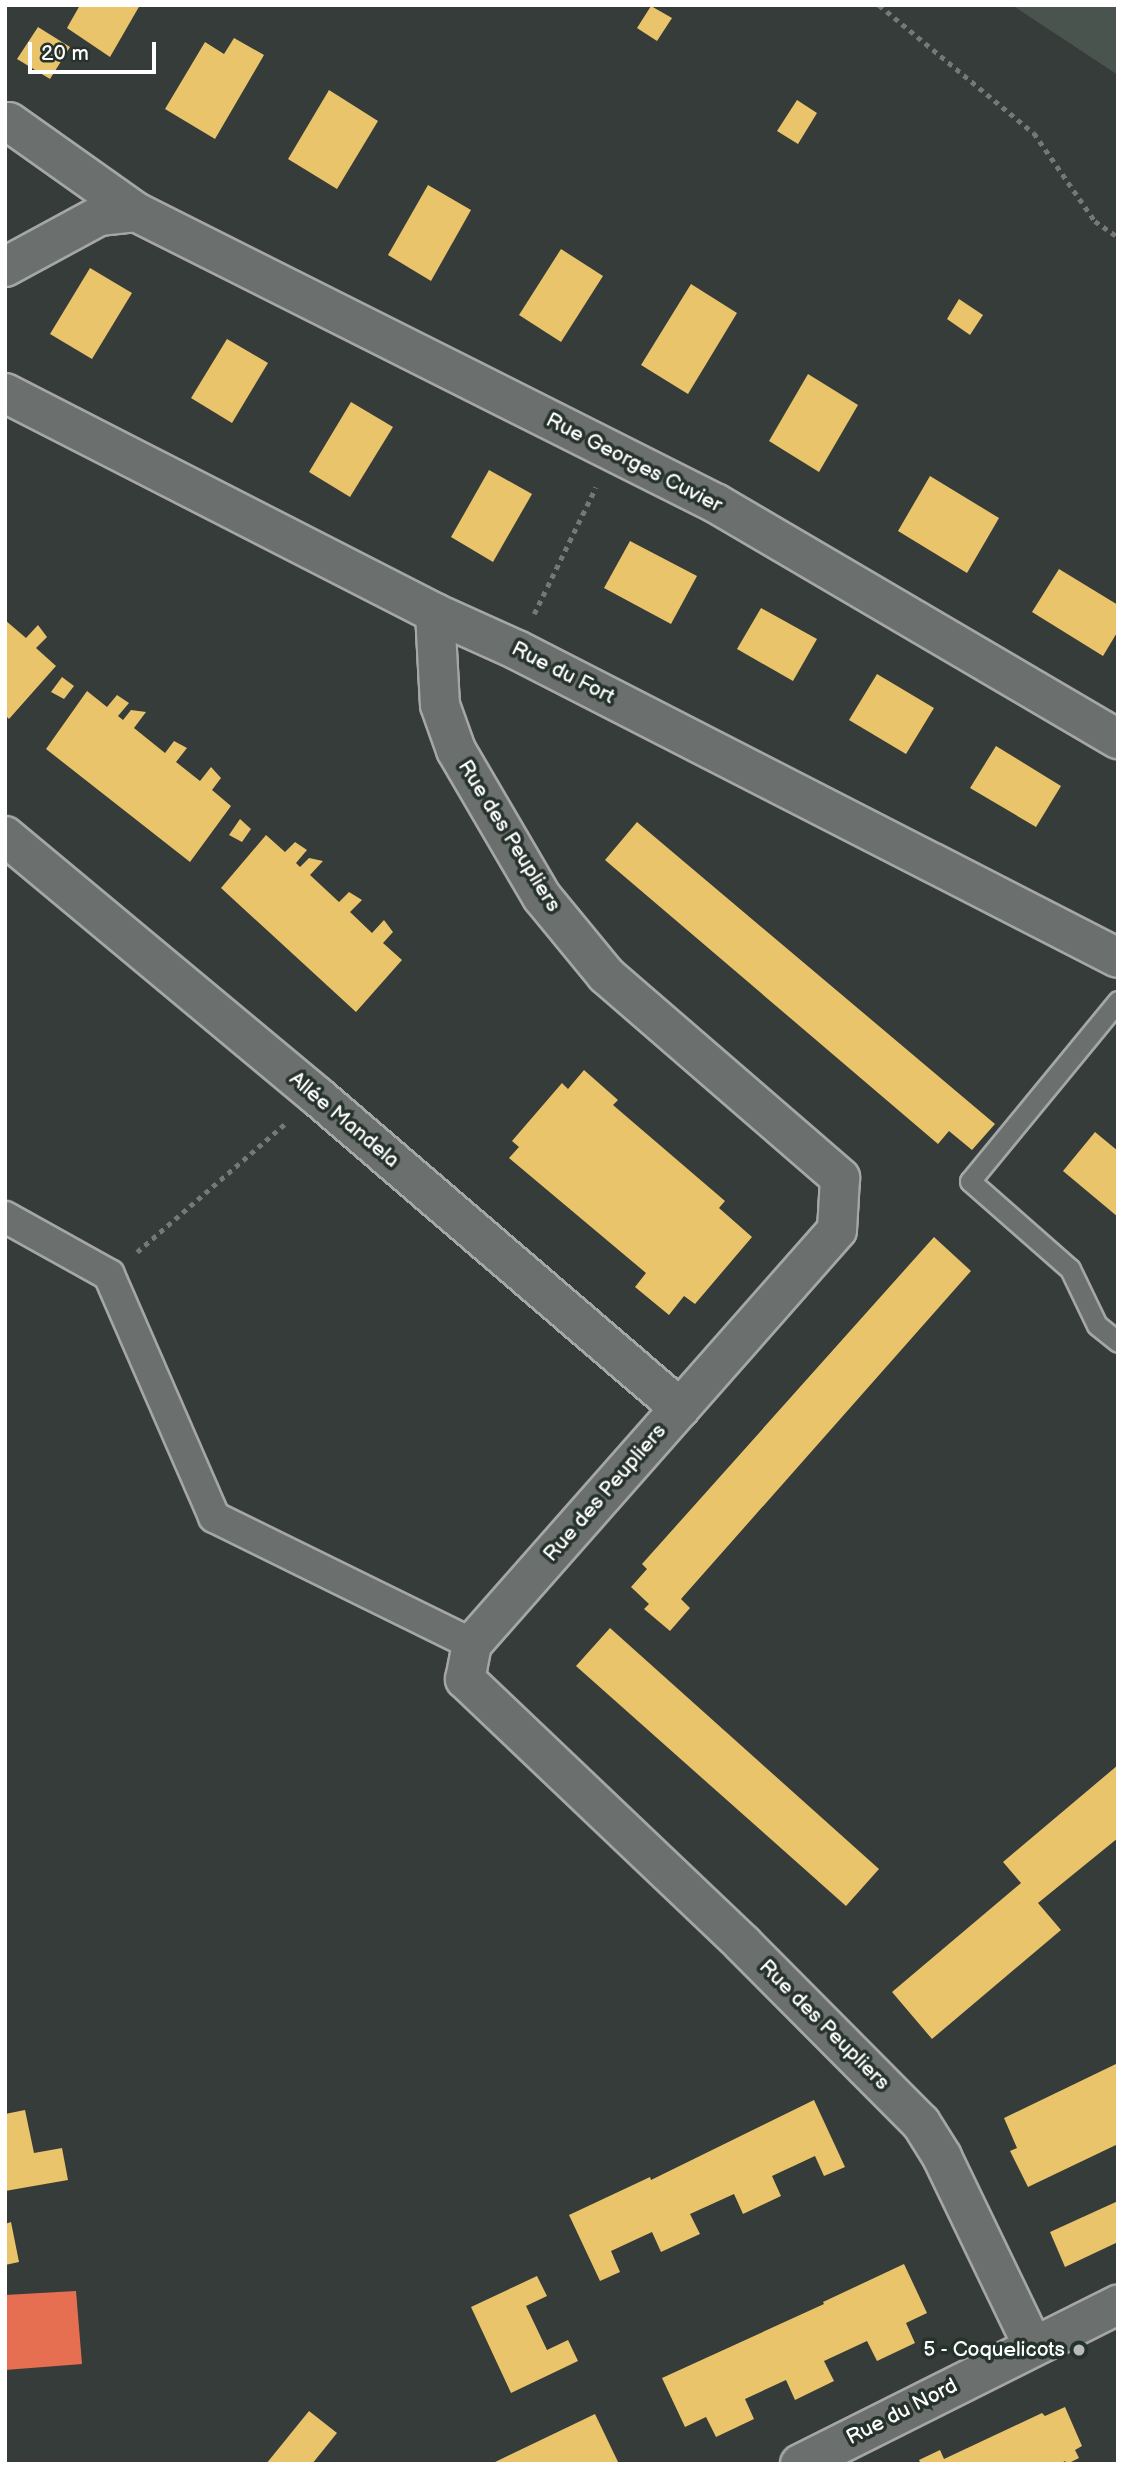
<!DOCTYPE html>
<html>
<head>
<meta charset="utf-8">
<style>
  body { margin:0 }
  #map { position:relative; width:1123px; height:2469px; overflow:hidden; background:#363c39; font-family:"Balsamiq Sans",sans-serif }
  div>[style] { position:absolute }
  .green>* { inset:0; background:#4a544f }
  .homes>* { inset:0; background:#e9c46a }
  .shops>* { inset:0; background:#e76f51 }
  .path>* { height:4.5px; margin-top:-2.25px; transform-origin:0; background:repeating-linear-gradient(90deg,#757876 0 5px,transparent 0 10px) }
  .roads { filter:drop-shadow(2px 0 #a5a7a6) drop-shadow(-2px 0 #a5a7a6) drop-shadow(0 2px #a5a7a6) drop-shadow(0 -2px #a5a7a6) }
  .service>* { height:19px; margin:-9.5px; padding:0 9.5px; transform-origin:9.5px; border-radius:9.5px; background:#6b6f6d }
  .pedestrian>* { height:30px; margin:-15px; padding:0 15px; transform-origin:15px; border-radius:15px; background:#6b6f6d }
  .minor>* { height:38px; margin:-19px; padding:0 19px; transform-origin:19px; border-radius:19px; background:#6b6f6d }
  .dots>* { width:19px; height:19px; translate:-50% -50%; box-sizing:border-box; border:4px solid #26332d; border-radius:50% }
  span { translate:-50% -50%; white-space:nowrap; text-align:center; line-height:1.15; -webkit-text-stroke:7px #26332d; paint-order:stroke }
  .street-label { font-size:21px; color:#fff }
  .poi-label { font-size:21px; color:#fff }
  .right { translate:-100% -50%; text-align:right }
  .frame { position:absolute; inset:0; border:7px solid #fff; pointer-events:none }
  .scale { position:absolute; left:28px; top:42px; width:128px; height:32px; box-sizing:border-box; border:4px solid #fff; border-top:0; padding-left:9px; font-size:21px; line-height:24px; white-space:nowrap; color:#fff; -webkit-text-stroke:5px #26332d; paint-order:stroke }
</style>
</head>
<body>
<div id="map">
  <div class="green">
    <i style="clip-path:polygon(1012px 5px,1118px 5px,1118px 75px)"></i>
  </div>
  <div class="homes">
    <i style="clip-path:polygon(80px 5px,140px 5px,110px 57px,67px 28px)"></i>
    <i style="clip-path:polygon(651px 6px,672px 18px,657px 41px,637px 28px)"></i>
    <i style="clip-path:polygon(38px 27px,70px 47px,50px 79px,17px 59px)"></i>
    <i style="clip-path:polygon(234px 38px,264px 55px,215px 139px,165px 109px,205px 42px,224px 54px)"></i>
    <i style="clip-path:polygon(329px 90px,378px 121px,337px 189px,288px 159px)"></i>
    <i style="clip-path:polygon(797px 100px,817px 113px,798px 144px,777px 131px)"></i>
    <i style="clip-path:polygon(428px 185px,471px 210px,431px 281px,388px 255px)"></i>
    <i style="clip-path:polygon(561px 249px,603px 276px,561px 342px,519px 315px)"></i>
    <i style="clip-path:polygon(90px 268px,132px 293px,92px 359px,50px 334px)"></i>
    <i style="clip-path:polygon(691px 284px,737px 313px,688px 394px,641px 365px)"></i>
    <i style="clip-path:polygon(959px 299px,983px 315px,970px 335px,947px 319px)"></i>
    <i style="clip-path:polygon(227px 339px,268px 363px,232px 423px,191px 398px)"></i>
    <i style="clip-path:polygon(808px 374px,858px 405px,819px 472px,769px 441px)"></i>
    <i style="clip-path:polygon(351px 402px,393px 427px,350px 497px,309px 472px)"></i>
    <i style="clip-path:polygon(489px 470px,532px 494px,493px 562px,451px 537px)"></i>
    <i style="clip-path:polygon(930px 476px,999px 518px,967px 573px,898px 531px)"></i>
    <i style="clip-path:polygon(630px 541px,697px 576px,671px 624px,604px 588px)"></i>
    <i style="clip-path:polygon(1059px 569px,1118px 605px,1118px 631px,1103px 656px,1032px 612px)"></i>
    <i style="clip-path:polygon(761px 608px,817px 639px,793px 681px,737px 649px)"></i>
    <i style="clip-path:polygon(5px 620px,26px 638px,38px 625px,47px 637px,36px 648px,56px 666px,9px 719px,5px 715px)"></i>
    <i style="clip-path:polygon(877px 674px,934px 708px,906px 754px,849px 720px)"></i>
    <i style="clip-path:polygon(62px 677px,74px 686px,64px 699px,51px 692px)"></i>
    <i style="clip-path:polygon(87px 691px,107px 707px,117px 695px,129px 703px,118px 716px,123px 720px,131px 710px,146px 712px,134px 728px,165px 753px,174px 741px,187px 748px,176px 762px,200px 781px,211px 767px,221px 778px,212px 790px,231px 806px,190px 862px,46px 749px)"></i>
    <i style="clip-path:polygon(996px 746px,1061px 786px,1036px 827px,970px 788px)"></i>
    <i style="clip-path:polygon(240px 819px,251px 829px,242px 842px,229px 835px)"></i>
    <i style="clip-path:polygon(637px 822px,995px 1124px,972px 1150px,949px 1131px,938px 1144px,605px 860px)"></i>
    <i style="clip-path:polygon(266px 835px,285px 852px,295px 842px,307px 850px,296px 863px,300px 867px,309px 858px,323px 861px,310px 875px,339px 902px,349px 892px,362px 900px,350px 912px,372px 933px,384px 920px,393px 932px,383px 943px,402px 960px,356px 1012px,221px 888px)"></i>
    <i style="clip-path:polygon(584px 1070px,618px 1100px,613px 1105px,725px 1201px,719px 1208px,752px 1237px,695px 1304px,684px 1296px,669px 1315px,635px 1287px,646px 1273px,509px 1158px,519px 1147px,512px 1141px,562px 1083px,568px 1089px)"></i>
    <i style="clip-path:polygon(1095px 1132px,1118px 1151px,1118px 1217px,1063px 1171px)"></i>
    <i style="clip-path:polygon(934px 1237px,971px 1271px,681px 1599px,690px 1608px,670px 1631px,644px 1609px,649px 1604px,631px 1587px,647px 1569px,642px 1564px)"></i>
    <i style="clip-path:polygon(610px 1628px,879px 1869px,846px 1906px,576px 1666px)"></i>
    <i style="clip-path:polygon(1118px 1765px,1118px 1838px,1038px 1903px,1061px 1930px,932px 2039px,892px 1992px,1021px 1883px,1003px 1862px)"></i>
    <i style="clip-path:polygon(1118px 2063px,1118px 2144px,1028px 2187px,1010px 2151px,1017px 2148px,1004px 2118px)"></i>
    <i style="clip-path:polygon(814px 2100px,845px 2167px,824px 2176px,815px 2156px,772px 2176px,781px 2196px,743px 2214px,734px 2194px,690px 2214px,700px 2234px,661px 2252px,652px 2232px,611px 2251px,620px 2272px,600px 2281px,569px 2215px,650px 2177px,651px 2180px)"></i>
    <i style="clip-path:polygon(25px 2110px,34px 2153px,62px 2148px,68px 2180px,5px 2191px,5px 2114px)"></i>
    <i style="clip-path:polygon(1118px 2201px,1118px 2242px,1065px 2267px,1050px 2232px)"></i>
    <i style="clip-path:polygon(11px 2222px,19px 2262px,5px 2265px,5px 2224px)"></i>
    <i style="clip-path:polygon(904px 2264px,927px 2313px,906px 2323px,915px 2343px,877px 2361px,867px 2341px,824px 2361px,834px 2381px,795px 2400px,786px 2380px,745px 2399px,754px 2419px,716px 2437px,706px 2417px,685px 2427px,662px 2378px,824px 2304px,823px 2302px)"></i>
    <i style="clip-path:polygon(537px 2276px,547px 2296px,526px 2306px,547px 2350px,568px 2340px,578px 2361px,511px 2393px,471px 2307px)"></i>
    <i style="clip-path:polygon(1065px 2407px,1082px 2446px,1075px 2450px,1079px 2458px,1067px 2464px,1065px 2461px,1060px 2464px,921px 2464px,919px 2460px,940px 2450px,944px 2459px,1042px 2413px,1045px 2416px)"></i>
    <i style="clip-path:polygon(309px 2411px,337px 2433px,312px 2464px,266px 2464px)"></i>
    <i style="clip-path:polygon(595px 2414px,619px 2464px,491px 2464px)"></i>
  </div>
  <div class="shops">
    <i style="clip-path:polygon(76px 2291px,82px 2364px,5px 2370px,5px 2295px)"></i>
  </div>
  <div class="path">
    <i style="left:879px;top:5px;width:201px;rotate:39.6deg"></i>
    <i style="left:1034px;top:133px;width:107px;rotate:55.3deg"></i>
    <i style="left:1095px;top:221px;width:28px;rotate:35deg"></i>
    <i style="left:534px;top:614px;width:141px;rotate:-64deg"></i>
    <i style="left:137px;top:1252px;width:197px;rotate:-40.9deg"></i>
  </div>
  <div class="roads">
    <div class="service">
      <i style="left:1118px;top:1001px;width:233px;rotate:129.4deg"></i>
      <i style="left:970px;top:1181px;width:133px;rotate:41.3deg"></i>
      <i style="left:1070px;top:1269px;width:62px;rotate:64.3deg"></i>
      <i style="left:1097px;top:1325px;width:27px;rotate:39deg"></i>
    </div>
    <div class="pedestrian">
      <i style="left:5px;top:1217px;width:119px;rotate:29.1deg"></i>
      <i style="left:109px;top:1275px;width:264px;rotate:66.5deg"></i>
      <i style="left:214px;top:1517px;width:288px;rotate:26.2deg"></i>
    </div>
    <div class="minor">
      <i style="left:9px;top:122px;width:156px;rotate:35.3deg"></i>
      <i style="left:5px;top:267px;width:107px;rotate:-28.5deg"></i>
      <i style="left:99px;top:216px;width:37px;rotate:-6deg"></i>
      <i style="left:136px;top:212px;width:650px;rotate:26.68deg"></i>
      <i style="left:717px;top:504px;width:465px;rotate:30.4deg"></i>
      <i style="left:5px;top:393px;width:483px;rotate:27.1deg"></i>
      <i style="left:435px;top:613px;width:90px;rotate:24.3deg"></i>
      <i style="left:517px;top:650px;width:675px;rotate:27.13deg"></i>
      <i style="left:435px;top:613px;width:92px;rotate:86.9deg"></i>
      <i style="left:440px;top:705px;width:48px;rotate:70.4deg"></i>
      <i style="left:456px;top:750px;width:170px;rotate:59.7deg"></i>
      <i style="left:542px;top:897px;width:101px;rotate:50.6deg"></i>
      <i style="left:606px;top:975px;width:310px;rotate:40.9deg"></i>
      <i style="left:840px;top:1178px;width:52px;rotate:93.3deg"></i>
      <i style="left:837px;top:1230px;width:552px;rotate:131.4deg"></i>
      <i style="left:472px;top:1644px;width:36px;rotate:101deg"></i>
      <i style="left:465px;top:1679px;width:383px;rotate:43.6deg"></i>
      <i style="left:742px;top:1943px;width:254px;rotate:45.2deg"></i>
      <i style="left:921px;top:2123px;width:40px;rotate:58deg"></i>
      <i style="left:942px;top:2157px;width:210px;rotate:64.3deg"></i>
      <i style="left:5px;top:836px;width:406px;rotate:39.8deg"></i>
      <i style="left:317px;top:1096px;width:479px;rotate:40.7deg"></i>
      <i style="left:800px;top:2464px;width:356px;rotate:-26.6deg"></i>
    </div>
  </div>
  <div class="dots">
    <i style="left:1079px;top:2350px;background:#b9bbba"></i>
  </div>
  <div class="street-label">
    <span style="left:634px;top:463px;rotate:27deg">Rue Georges Cuvier</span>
    <span style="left:563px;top:673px;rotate:27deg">Rue du Fort</span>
    <span style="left:509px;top:836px;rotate:58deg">Rue des Peupliers</span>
    <span style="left:344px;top:1120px;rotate:40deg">Allée Mandela</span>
    <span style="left:605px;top:1493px;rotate:-49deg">Rue des Peupliers</span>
    <span style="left:824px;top:2025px;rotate:45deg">Rue des Peupliers</span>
    <span style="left:902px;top:2412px;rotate:-27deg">Rue du Nord</span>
  </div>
  <div class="poi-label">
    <span class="right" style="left:1065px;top:2350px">5 - Coquelicots</span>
  </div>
  <div class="frame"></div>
  <div class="scale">20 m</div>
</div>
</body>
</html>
